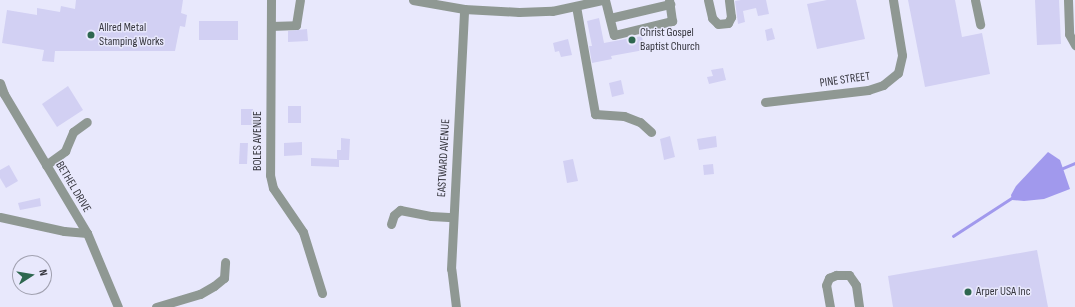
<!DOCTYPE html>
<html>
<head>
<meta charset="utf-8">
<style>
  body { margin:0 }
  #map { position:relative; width:1075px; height:307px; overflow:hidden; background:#e8e8fc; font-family:"Sofia Sans Condensed",sans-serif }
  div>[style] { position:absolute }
  .water>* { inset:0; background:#a199ed }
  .stream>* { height:2.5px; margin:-1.25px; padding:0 1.25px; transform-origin:1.25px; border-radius:1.25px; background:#a199ed }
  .building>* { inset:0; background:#d2d0f3 }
  .minor>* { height:9px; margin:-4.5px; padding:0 4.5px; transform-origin:4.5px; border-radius:4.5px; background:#8f9893 }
  .dots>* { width:11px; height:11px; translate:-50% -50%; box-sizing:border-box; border:2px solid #e8e8fc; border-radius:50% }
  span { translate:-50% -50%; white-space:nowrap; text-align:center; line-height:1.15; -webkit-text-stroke:3px #e8e8fc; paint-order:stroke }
  .poi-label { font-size:12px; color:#36363e }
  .left { translate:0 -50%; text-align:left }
  .street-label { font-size:12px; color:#36363e }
  .north { position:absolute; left:12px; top:255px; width:40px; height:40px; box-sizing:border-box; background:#e8e8fc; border:1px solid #a1a1b0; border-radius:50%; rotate:78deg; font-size:11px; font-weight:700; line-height:16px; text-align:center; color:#36363e }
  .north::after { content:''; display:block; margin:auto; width:14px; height:18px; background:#2e674f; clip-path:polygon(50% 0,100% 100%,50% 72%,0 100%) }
</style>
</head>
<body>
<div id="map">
  <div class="water">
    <i style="clip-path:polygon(1048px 152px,1060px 160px,1070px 189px,1044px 199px,1024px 201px,1012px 200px,1011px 195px,1016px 186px)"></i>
  </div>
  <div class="stream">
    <i style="left:1061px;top:169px;width:15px;rotate:-23deg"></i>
    <i style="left:953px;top:236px;width:72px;rotate:-33deg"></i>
  </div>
  <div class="building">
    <i style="clip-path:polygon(76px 0,183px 0,181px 13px,187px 15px,185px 27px,180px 26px,175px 51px,55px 51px,54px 62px,42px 61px,44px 50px,2px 43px,7px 10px,37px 15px,37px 8px,60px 12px,61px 6px,75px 9px)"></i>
    <i style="clip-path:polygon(741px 0,766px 0,769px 14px,758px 16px,756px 8px,743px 11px,745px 22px,738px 24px,735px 1px)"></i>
    <i style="clip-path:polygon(827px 0,856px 0,865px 39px,817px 49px,807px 4px)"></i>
    <i style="clip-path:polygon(908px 0,955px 0,962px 37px,982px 33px,990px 74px,925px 87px)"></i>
    <i style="clip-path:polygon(1035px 0,1059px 0,1061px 44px,1037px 45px)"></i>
    <i style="clip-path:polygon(599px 18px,604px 43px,642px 36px,644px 50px,611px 56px,612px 59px,592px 63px,589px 46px,592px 46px,587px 21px)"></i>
    <i style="clip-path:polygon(199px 21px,238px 21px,238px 40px,199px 40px)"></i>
    <i style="clip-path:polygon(772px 28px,775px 39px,767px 41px,765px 30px)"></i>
    <i style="clip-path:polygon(307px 29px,308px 41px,288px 42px,288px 31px)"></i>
    <i style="clip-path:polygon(568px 39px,572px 55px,561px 57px,559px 51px,555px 52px,553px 43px)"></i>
    <i style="clip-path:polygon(723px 68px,726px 80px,709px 84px,707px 77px,713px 76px,711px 70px)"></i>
    <i style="clip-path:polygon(621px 80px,624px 94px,612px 97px,609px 83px)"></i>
    <i style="clip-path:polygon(68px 86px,83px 110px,57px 127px,42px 104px)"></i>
    <i style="clip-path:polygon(288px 106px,301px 106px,301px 123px,288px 123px)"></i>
    <i style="clip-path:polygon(241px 109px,253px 109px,253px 125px,241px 125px)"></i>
    <i style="clip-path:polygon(670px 136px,675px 157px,664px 160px,660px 139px)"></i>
    <i style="clip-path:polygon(716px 136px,717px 147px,699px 150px,697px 139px)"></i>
    <i style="clip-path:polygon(341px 138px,350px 139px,349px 160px,339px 160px,339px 167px,311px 166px,311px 158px,337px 159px,337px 150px,341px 150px)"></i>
    <i style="clip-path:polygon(302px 142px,302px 155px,284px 156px,284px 143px)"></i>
    <i style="clip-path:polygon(240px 143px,248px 143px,247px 164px,239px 164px)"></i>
    <i style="clip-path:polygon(573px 159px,578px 181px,567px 183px,563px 161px)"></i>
    <i style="clip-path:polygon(713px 164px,714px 174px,704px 175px,703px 165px)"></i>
    <i style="clip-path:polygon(9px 165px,18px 181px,6px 188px,0 178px,0 170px)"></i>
    <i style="clip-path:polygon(40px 198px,41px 206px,20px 210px,18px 203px)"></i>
    <i style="clip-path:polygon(1037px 250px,1048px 307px,893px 307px,888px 276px)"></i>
  </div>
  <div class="minor">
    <i style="left:271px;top:0;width:175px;rotate:90.3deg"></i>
    <i style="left:270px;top:175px;width:13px;rotate:77deg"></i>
    <i style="left:273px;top:188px;width:53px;rotate:55.7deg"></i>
    <i style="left:303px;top:232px;width:64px;rotate:72.7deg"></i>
    <i style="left:413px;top:0;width:52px;rotate:10deg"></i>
    <i style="left:464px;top:9px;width:55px;rotate:3.1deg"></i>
    <i style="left:519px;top:12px;width:33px;rotate:-2deg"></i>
    <i style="left:552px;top:11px;width:51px;rotate:-12.4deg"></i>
    <i style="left:605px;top:0;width:36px;rotate:76deg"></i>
    <i style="left:614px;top:35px;width:60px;rotate:-13.6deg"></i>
    <i style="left:672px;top:21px;width:21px;rotate:-98deg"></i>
    <i style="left:708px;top:0;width:18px;rotate:77deg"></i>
    <i style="left:712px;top:18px;width:8px;rotate:45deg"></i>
    <i style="left:718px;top:24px;width:10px;rotate:-6deg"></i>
    <i style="left:728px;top:23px;width:7px;rotate:-63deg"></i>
    <i style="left:731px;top:17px;width:17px;rotate:-97deg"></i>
    <i style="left:975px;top:0;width:25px;rotate:78deg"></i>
    <i style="left:1068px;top:0;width:34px;rotate:88deg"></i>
    <i style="left:1069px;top:34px;width:13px;rotate:61deg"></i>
    <i style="left:576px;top:6px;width:110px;rotate:80deg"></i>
    <i style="left:595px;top:114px;width:29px;rotate:4deg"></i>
    <i style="left:624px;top:116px;width:17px;rotate:21deg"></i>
    <i style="left:640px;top:122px;width:15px;rotate:42deg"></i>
    <i style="left:610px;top:18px;width:62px;rotate:-13.1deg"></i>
    <i style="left:271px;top:26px;width:25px;rotate:-2deg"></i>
    <i style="left:296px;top:25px;width:25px;rotate:-81deg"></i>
    <i style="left:0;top:83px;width:12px;rotate:70deg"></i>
    <i style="left:4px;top:94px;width:162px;rotate:59.2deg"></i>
    <i style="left:87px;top:233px;width:80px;rotate:67.3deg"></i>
    <i style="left:765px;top:102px;width:104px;rotate:-6.6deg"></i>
    <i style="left:868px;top:90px;width:16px;rotate:-18deg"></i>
    <i style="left:883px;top:85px;width:19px;rotate:-39deg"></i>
    <i style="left:898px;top:73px;width:18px;rotate:-77deg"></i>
    <i style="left:902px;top:55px;width:56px;rotate:-99.3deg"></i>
    <i style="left:46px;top:165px;width:24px;rotate:-36deg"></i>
    <i style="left:65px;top:151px;width:21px;rotate:-67deg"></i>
    <i style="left:73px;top:132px;width:17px;rotate:-36deg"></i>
    <i style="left:0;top:217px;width:66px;rotate:12.3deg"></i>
    <i style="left:64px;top:231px;width:23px;rotate:5deg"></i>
    <i style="left:391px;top:224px;width:9px;rotate:-72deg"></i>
    <i style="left:394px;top:215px;width:8px;rotate:-40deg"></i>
    <i style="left:400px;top:210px;width:32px;rotate:11deg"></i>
    <i style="left:431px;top:216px;width:22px;rotate:3deg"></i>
    <i style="left:156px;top:307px;width:46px;rotate:-16.5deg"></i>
    <i style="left:200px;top:294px;width:16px;rotate:-30deg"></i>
    <i style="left:214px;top:286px;width:13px;rotate:-39deg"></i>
    <i style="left:224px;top:278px;width:16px;rotate:-86deg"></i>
    <i style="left:456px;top:307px;width:38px;rotate:-97deg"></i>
    <i style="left:451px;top:269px;width:260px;rotate:-87.1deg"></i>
    <i style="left:830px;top:307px;width:22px;rotate:-100deg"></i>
    <i style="left:826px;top:285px;width:8px;rotate:-67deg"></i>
    <i style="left:829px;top:278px;width:8px;rotate:-23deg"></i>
    <i style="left:836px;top:275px;width:13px"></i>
    <i style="left:849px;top:275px;width:12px;rotate:55deg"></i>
    <i style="left:856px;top:285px;width:22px;rotate:82deg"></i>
  </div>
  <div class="dots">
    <i style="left:91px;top:35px;background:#2e674f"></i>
    <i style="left:632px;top:40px;background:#2e674f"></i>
    <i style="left:968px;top:292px;background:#2e674f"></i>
  </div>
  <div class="poi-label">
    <span class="left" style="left:99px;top:35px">Allred Metal<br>Stamping Works</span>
    <span class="left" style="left:640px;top:40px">Christ Gospel<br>Baptist Church</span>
    <span class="left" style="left:976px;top:292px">Arper USA Inc</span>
  </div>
  <div class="street-label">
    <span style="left:845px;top:80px;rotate:-8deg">PINE STREET</span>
    <span style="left:258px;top:141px;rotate:-90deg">BOLES AVENUE</span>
    <span style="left:444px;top:158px;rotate:-87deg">EASTWARD AVENUE</span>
    <span style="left:73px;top:187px;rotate:59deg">BETHEL DRIVE</span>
  </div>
  <div class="north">N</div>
</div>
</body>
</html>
